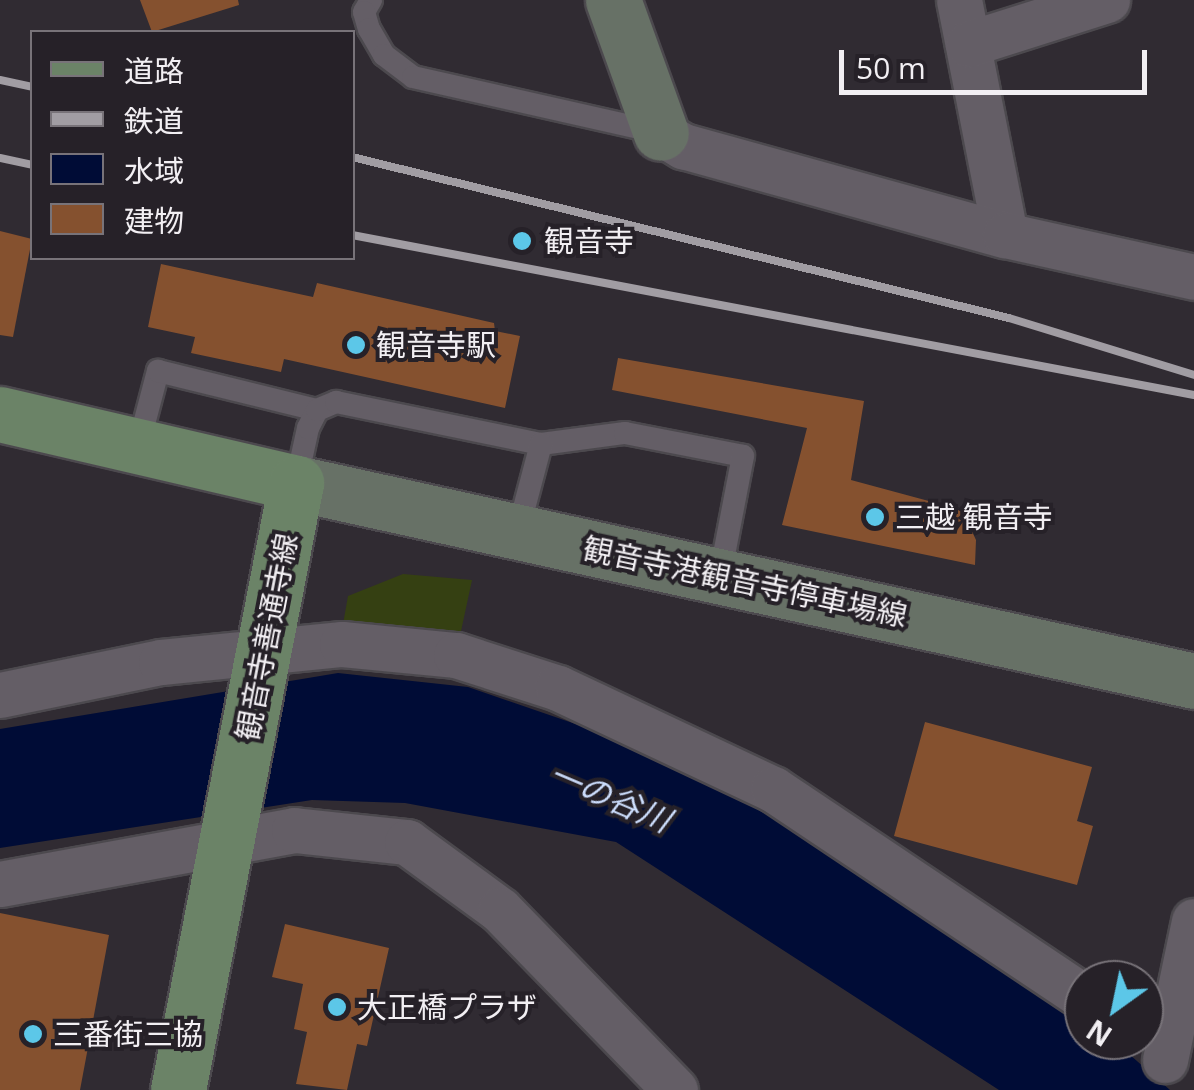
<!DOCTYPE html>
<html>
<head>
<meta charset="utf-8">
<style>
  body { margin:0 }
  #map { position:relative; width:1194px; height:1090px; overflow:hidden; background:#302b32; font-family:"Open Sans","Noto Sans JP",sans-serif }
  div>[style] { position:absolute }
  .green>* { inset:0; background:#354012 }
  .water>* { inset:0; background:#000c36 }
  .building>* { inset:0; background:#85512f }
  .roads { filter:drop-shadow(2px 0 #4c494e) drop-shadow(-2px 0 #4c494e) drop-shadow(0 2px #4c494e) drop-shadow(0 -2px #4c494e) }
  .lane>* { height:22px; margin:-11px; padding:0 11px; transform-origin:11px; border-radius:11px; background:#645e66 }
  .street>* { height:45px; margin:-22.5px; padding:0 22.5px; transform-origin:22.5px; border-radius:22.5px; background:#645e66 }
  .secondary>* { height:55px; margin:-27.5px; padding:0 27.5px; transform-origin:27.5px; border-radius:27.5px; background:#677166 }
  .primary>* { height:55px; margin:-27.5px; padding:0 27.5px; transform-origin:27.5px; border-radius:27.5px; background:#6b8367 }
  .rail>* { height:8px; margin:-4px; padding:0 4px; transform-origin:4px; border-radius:4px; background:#a19da3 }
  .dots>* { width:28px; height:28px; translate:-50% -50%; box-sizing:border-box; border:5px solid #262128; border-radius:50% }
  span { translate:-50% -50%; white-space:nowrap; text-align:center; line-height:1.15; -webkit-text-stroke:8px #262128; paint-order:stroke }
  .poi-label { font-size:30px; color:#f2eff3 }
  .left { translate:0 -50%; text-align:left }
  .street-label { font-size:30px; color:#f2eff3 }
  .water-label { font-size:32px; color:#cddefd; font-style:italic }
  .legend { position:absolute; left:30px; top:30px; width:325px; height:230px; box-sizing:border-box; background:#262128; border:2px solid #787379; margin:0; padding:12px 18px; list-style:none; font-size:30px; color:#f2eff3 }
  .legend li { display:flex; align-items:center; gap:20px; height:50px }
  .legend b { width:50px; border:2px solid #787379 }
  .north { position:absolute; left:1064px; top:960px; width:100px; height:100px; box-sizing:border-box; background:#262128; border:2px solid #787379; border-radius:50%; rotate:213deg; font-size:28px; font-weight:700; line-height:40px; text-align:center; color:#f2eff3 }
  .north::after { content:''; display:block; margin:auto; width:35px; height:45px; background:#5cc7e8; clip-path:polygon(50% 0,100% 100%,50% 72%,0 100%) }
  .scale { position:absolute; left:839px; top:50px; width:308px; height:45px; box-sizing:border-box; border:5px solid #f2eff3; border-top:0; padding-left:12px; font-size:30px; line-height:35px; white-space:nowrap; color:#f2eff3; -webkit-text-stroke:8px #262128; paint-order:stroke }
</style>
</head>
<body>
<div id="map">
  <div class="green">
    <i style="clip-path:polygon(403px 574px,472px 580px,458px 645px,342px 630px,348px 596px)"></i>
  </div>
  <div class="water">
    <i style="clip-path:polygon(338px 673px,468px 687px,651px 750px,792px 824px,1084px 1015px,1084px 1040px,1113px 1040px,1170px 1090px,999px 1090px,616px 842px,405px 803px,312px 800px,0 848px,0 729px)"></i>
  </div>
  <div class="building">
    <i style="clip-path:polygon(140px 0,238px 0,239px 5px,152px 32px)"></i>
    <i style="clip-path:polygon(0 231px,32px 239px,13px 337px,0 335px)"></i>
    <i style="clip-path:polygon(161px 264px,313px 297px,317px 283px,494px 323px,495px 331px,520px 336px,505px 408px,284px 359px,281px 372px,191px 353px,195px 337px,148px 327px)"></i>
    <i style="clip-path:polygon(618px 358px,864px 401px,851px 480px,962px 510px,976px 540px,975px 565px,782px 525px,807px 428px,612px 390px)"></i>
    <i style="clip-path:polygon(925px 722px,1092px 767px,1077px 821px,1093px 826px,1077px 885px,894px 836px)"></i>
    <i style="clip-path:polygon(0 913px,109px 935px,80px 1090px,0 1090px)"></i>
    <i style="clip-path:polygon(285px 924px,389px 948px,367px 1046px,357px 1044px,347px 1090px,296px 1084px,307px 1032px,294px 1029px,303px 984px,272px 977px)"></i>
  </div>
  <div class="roads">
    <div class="lane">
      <i style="left:371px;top:0;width:14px;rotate:120deg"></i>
      <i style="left:364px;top:12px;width:18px;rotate:74deg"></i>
      <i style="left:369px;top:29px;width:30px;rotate:60deg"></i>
      <i style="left:384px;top:55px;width:36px;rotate:37deg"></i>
      <i style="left:413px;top:77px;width:250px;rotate:12.7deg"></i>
      <i style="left:138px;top:447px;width:79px;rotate:-75.3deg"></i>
      <i style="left:158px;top:371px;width:164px;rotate:13.8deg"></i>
      <i style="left:296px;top:483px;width:56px;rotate:-77.7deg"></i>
      <i style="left:308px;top:428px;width:20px;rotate:-63deg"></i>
      <i style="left:317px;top:410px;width:21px;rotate:-23deg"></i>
      <i style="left:336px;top:402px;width:209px;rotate:11.6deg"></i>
      <i style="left:541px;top:444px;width:85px;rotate:-7.5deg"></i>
      <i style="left:625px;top:433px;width:120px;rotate:11deg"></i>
      <i style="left:743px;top:456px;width:122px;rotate:100.9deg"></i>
      <i style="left:518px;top:531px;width:90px;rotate:-75.2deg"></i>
    </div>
    <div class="street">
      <i style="left:959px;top:0;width:239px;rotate:78.9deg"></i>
      <i style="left:968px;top:44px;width:146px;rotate:-17.6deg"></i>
      <i style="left:661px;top:133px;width:26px;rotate:31deg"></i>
      <i style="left:683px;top:146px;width:334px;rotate:15.5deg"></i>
      <i style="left:1005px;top:235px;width:194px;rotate:12.5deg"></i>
      <i style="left:0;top:695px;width:164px;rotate:-11.6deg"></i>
      <i style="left:161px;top:662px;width:182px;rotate:-5.7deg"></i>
      <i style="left:342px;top:644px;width:115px;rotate:5.5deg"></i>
      <i style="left:456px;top:655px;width:107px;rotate:17.9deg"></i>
      <i style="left:558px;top:688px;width:238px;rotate:25.2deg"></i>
      <i style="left:773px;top:789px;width:374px;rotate:33.8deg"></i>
      <i style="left:0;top:884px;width:299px;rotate:-10.4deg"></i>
      <i style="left:294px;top:830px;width:114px;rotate:6.1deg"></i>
      <i style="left:407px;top:842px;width:115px;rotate:36.2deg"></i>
      <i style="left:500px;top:910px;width:251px;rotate:45.8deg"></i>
      <i style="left:1165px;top:1060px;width:142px;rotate:-78.2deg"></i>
    </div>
    <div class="secondary">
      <i style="left:613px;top:0;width:141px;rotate:70.2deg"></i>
      <i style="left:296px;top:483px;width:920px;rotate:12.43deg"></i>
    </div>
    <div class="primary">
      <i style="left:0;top:414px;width:304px;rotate:13.1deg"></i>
      <i style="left:296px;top:483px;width:618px;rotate:101deg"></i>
    </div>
  </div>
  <div class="rail">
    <i style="left:0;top:80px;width:33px;rotate:12deg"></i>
    <i style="left:352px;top:157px;width:676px;rotate:13.77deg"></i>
    <i style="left:1009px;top:318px;width:194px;rotate:17.1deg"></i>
    <i style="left:0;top:158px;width:33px;rotate:12deg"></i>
    <i style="left:352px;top:235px;width:857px;rotate:10.76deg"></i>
  </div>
  <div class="dots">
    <i style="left:522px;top:241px;background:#5cc7e8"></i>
    <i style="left:356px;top:345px;background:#5cc7e8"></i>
    <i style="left:875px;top:517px;background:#5cc7e8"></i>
    <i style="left:337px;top:1007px;background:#5cc7e8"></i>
    <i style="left:33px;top:1034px;background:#5cc7e8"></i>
  </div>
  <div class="poi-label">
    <span class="left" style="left:544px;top:241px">観音寺</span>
    <span class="left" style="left:376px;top:345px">観音寺駅</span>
    <span class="left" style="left:895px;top:517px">三越 観音寺</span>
    <span class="left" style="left:357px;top:1007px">大正橋プラザ</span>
    <span class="left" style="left:53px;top:1034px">三番街三協</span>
  </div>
  <div class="street-label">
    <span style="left:745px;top:582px;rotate:12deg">観音寺港観音寺停車場線</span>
    <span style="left:267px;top:637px;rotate:-79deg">観音寺善通寺線</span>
  </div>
  <div class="water-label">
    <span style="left:610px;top:797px;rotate:23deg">一の谷川</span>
  </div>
  <ul class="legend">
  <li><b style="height:12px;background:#6b8367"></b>道路</li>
  <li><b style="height:12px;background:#a19da3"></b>鉄道</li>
  <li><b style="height:28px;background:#000c36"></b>水域</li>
  <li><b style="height:28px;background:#85512f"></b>建物</li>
  </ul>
  <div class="north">N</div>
  <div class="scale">50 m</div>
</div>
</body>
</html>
